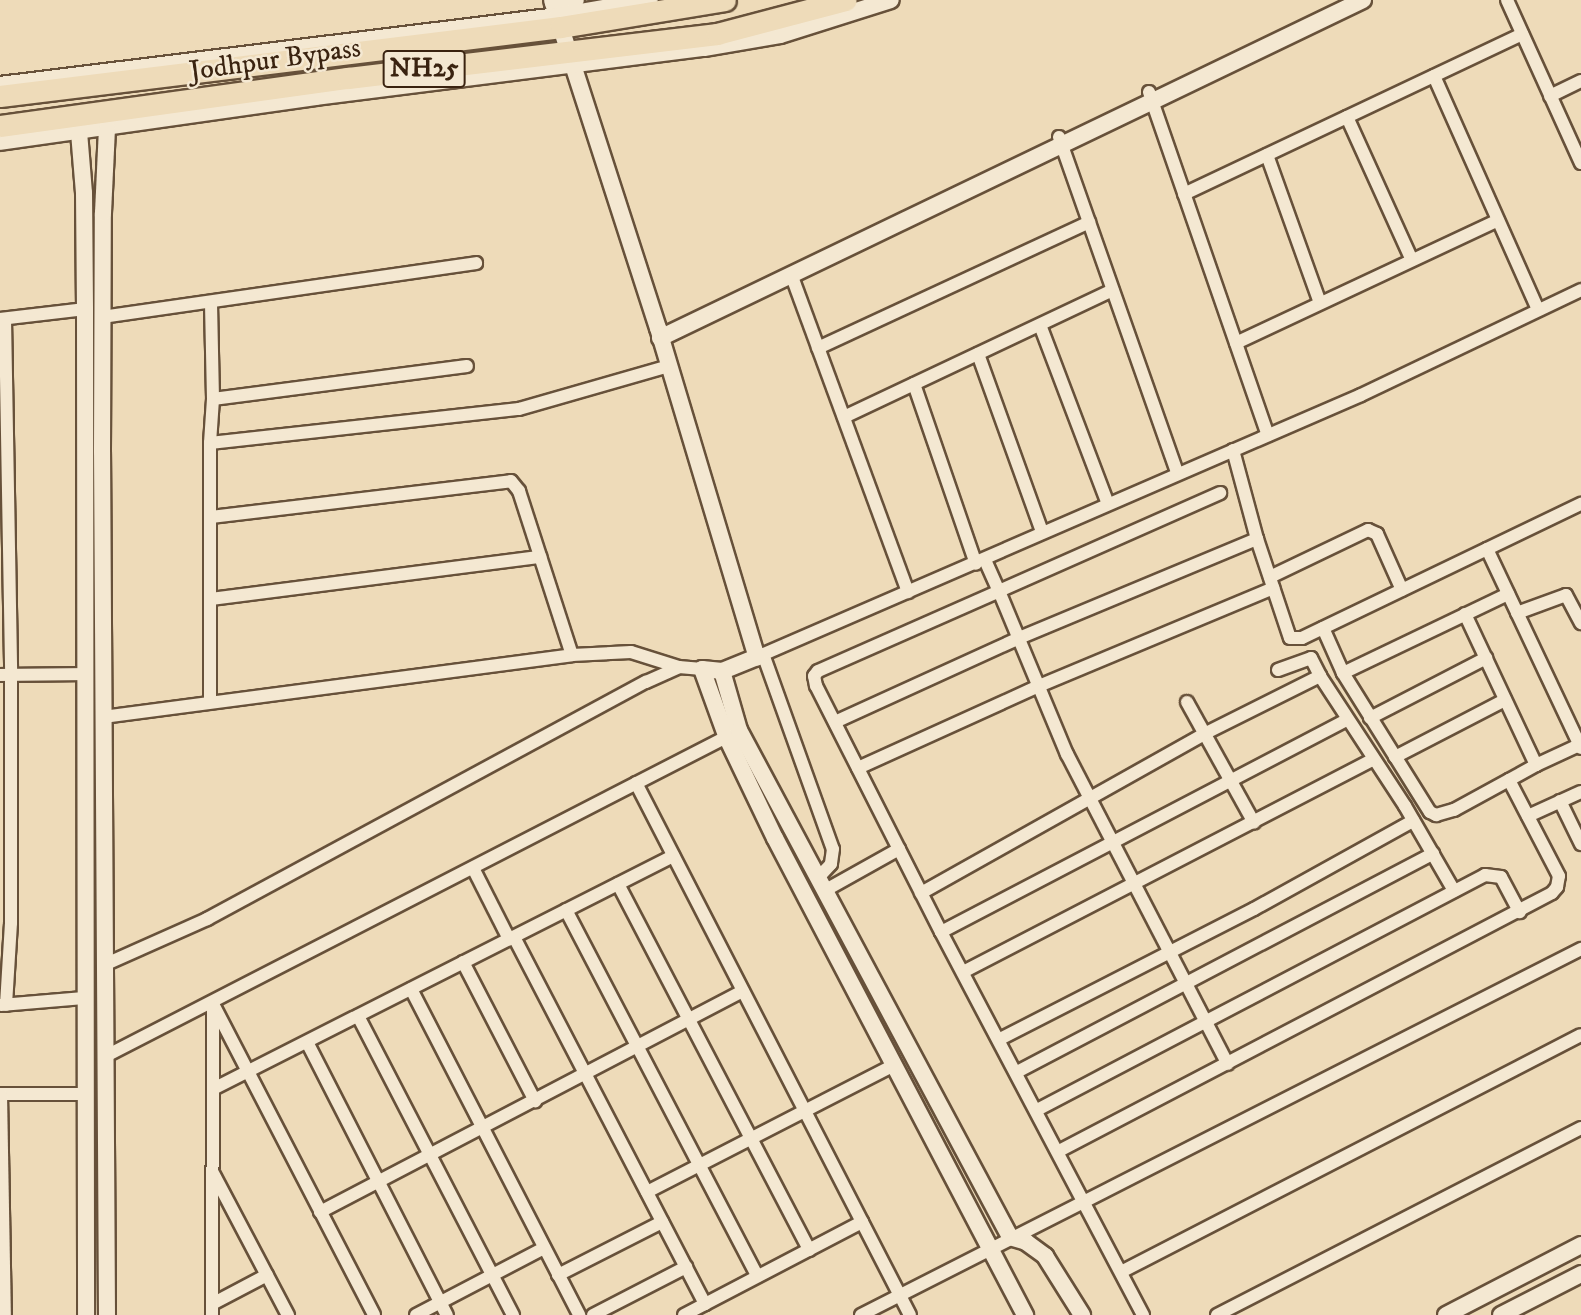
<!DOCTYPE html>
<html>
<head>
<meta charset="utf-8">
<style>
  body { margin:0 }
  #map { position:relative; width:1581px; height:1315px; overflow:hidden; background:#eedbb9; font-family:"IM FELL DW Pica",serif }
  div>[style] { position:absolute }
  .roads { filter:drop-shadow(2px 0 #67513a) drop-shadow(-2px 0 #67513a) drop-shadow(0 2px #67513a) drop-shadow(0 -2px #67513a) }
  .street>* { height:12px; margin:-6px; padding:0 6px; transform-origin:6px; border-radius:6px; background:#f4e8d2 }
  .secondary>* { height:16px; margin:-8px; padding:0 8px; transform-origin:8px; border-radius:8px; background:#f4e8d2 }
  .highway>* { height:21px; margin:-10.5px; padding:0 10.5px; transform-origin:10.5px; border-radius:10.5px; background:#eedbb9 }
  span { translate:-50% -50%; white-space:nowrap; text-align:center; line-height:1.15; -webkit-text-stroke:5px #f4e8d2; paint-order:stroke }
  .shield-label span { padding:2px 5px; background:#f4e8d2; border:2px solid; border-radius:5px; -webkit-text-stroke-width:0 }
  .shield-label { font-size:26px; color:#3a2310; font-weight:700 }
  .street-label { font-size:28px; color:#3a2310 }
</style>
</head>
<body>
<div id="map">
  <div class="roads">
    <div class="street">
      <i style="left:1507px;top:0;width:179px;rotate:65.6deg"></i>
      <i style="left:1434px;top:76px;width:256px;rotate:66deg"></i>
      <i style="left:1149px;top:92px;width:363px;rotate:70.9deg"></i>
      <i style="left:1550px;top:96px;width:34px;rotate:-26deg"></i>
      <i style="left:1347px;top:117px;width:157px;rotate:65.6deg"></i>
      <i style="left:1059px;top:137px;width:357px;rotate:70.6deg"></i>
      <i style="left:1267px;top:155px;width:157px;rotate:70.3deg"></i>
      <i style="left:1184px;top:194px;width:374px;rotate:-25.3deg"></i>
      <i style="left:791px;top:274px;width:339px;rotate:69.8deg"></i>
      <i style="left:102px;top:317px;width:378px;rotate:-8.2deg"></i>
      <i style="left:0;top:319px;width:86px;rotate:-6.7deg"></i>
      <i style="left:5px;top:319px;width:357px;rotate:89deg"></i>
      <i style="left:11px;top:676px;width:247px;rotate:90deg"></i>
      <i style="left:11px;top:923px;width:82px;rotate:93.5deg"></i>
      <i style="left:1040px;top:325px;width:191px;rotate:69.2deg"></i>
      <i style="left:1236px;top:343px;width:289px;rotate:-25.1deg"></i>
      <i style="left:818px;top:348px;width:299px;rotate:-24.9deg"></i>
      <i style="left:978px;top:354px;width:189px;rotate:70.2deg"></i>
      <i style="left:914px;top:384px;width:190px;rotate:71deg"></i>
      <i style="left:213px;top:399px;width:256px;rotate:-7.4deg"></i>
      <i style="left:844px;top:417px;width:297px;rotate:-25.3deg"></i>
      <i style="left:210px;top:443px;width:311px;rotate:-6.3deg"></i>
      <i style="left:519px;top:409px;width:156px;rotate:-16deg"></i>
      <i style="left:1233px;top:450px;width:92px;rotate:74.9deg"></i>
      <i style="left:1257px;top:539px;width:104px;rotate:71.6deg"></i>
      <i style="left:1290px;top:638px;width:12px"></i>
      <i style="left:1302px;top:638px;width:310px;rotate:-25.7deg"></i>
      <i style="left:211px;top:517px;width:302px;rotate:-6.8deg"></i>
      <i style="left:511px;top:481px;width:13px;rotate:51deg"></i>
      <i style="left:519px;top:491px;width:172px;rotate:72.1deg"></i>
      <i style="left:1487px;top:549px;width:220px;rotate:64.7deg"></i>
      <i style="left:985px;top:560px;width:34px;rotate:66deg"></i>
      <i style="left:999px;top:591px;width:242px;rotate:-23.9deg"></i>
      <i style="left:1270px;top:577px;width:109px;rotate:-25.6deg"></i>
      <i style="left:1368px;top:530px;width:10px;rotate:24deg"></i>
      <i style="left:1377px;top:534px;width:61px;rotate:65.9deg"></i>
      <i style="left:211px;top:599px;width:332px;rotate:-7.3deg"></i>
      <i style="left:1517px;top:613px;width:52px;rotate:-20.2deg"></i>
      <i style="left:1566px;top:595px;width:32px;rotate:62deg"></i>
      <i style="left:1465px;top:614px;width:167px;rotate:64.8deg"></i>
      <i style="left:1536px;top:765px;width:47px;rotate:-24.9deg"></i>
      <i style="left:1323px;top:628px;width:49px;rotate:66deg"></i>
      <i style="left:1343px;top:673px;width:183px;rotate:-25.6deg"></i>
      <i style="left:763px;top:654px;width:207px;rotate:70.3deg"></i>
      <i style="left:833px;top:849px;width:15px;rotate:98deg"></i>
      <i style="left:831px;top:864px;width:19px;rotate:133deg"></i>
      <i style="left:757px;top:657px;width:658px;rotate:-23.45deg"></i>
      <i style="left:1361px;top:395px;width:244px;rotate:-25.5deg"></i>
      <i style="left:1278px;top:670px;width:35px;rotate:-20deg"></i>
      <i style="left:1311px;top:658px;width:20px;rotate:63deg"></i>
      <i style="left:1343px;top:673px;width:164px;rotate:58deg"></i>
      <i style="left:1430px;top:812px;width:7px;rotate:27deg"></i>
      <i style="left:1436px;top:815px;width:19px;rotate:-16deg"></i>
      <i style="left:1454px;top:810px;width:63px;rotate:-28.6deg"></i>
      <i style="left:0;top:675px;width:84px;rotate:-0.7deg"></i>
      <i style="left:210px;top:702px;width:259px;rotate:-90deg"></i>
      <i style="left:210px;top:443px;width:44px;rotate:-86.1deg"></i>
      <i style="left:213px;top:399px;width:97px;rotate:-91.2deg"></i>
      <i style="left:1187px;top:702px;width:138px;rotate:61deg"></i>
      <i style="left:103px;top:717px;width:473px;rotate:-7.5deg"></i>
      <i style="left:572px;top:655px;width:59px;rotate:-2.9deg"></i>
      <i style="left:631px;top:652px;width:50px;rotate:17.4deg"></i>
      <i style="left:1370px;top:718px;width:131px;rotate:-27.3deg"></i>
      <i style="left:835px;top:722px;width:202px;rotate:-24.5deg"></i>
      <i style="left:1019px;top:638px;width:258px;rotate:-22.6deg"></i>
      <i style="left:1395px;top:757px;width:124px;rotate:-27.4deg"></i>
      <i style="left:858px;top:768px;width:199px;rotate:-24.4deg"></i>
      <i style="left:1039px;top:686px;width:254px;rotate:-22.7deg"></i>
      <i style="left:636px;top:783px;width:598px;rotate:62.75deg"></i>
      <i style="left:1560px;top:801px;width:48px;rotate:64deg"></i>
      <i style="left:1528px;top:816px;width:58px;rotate:-24.4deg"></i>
      <i style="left:473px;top:868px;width:80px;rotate:63.1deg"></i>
      <i style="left:618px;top:884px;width:413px;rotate:62.4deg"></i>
      <i style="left:824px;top:891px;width:86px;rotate:-29.2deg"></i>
      <i style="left:921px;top:893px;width:325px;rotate:-29.3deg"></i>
      <i style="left:1204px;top:734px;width:130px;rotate:-26.6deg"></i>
      <i style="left:1320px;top:676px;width:155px;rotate:56.8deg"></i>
      <i style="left:1405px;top:806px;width:98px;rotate:60deg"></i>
      <i style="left:566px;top:910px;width:413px;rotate:62.4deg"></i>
      <i style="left:941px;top:932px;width:457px;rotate:-27.6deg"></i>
      <i style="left:514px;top:937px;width:414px;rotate:62.5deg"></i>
      <i style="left:463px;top:962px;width:157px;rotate:62.6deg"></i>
      <i style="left:106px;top:964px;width:111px;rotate:-24deg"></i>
      <i style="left:207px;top:919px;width:499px;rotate:-28.4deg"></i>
      <i style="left:646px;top:682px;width:36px;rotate:-24deg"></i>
      <i style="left:679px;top:667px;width:23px;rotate:5deg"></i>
      <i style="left:963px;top:972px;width:461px;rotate:-27.4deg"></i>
      <i style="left:411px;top:989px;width:367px;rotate:62.7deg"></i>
      <i style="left:213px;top:1004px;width:350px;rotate:62.6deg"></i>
      <i style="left:1px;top:1005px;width:83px;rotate:-4.8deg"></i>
      <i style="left:358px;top:1016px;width:337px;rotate:62.6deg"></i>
      <i style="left:1000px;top:1039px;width:285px;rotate:-27.1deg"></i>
      <i style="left:1254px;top:909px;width:182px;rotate:-29deg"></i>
      <i style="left:307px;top:1042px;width:307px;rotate:62.9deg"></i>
      <i style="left:106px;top:1056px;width:706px;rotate:-27.22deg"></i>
      <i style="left:1017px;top:1072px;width:470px;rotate:-27.7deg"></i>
      <i style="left:213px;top:1089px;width:516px;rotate:-26.86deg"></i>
      <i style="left:0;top:1094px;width:84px"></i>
      <i style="left:1px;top:1094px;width:221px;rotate:89deg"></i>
      <i style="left:1037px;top:1110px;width:506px;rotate:-27.68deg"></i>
      <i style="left:1485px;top:875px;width:16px;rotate:7deg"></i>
      <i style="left:1501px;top:877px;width:40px;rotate:62deg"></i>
      <i style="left:1059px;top:1151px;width:556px;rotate:-27.62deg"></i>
      <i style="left:1552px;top:893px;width:8px;rotate:-50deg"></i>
      <i style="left:1557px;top:887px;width:11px;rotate:-80deg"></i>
      <i style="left:1559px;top:876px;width:108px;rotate:-117.5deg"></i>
      <i style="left:1509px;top:780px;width:31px;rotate:-29deg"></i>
      <i style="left:213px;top:1173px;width:161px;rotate:62.2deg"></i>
      <i style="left:647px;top:1192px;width:276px;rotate:-27.2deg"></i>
      <i style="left:320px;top:1212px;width:477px;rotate:-27.6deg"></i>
      <i style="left:1121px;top:1272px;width:517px;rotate:-27.26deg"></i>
      <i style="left:558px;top:1275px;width:117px;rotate:-27deg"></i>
      <i style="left:212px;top:1304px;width:62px;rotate:-27.8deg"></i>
      <i style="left:212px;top:1315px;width:308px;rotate:-89.8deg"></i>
      <i style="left:416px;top:1315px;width:144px;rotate:-27.6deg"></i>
      <i style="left:593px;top:1315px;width:105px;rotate:-27.3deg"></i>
      <i style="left:684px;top:1315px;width:201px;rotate:-27.6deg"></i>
      <i style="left:861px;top:1315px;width:808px;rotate:-26.95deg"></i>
      <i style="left:1143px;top:1315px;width:433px;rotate:-117.8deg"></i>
      <i style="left:941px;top:932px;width:276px;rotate:-116.9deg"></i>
      <i style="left:816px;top:686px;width:10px;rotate:-101deg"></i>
      <i style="left:814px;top:676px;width:6px;rotate:-51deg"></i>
      <i style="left:818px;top:671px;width:198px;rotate:-23.8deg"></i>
      <i style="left:999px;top:591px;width:177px;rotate:67.4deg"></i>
      <i style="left:1067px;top:754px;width:349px;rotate:62.6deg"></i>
      <i style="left:1217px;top:1315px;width:409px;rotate:-27.2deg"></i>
    </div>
    <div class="secondary">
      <i style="left:552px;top:0;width:345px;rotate:72.1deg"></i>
      <i style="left:658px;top:328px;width:344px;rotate:73.3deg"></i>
      <i style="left:757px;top:657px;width:38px;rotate:158deg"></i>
      <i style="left:722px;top:671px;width:20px;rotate:-174deg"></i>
      <i style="left:702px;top:669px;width:73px;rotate:70.1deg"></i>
      <i style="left:727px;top:738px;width:111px;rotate:64.4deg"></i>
      <i style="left:775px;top:838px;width:539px;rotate:62.34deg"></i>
      <i style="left:553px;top:3px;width:23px;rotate:-7deg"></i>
      <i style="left:0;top:85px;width:561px;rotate:-7.06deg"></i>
      <i style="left:557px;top:16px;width:94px;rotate:-9.8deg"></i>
      <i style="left:79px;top:132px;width:61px;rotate:85.3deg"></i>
      <i style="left:84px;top:193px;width:116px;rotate:89.5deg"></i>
      <i style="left:85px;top:309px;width:1006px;rotate:89.94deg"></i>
      <i style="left:0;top:142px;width:318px;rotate:-8.1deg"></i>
      <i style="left:315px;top:97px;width:392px;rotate:-7.2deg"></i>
      <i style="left:704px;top:48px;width:77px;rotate:-9.7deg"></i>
      <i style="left:780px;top:35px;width:116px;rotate:-17.5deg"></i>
      <i style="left:660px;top:338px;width:780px;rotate:-25.68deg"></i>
      <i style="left:722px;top:671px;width:61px;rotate:73.9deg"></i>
      <i style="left:739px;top:730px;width:575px;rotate:61.87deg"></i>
      <i style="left:1010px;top:1237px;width:17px;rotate:17deg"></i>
      <i style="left:1026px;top:1242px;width:24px;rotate:36deg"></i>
      <i style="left:1045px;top:1256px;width:70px;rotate:57.9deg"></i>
      <i style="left:107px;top:1315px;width:863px;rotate:-90.33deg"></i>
      <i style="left:102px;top:452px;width:239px;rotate:-89.8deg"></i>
      <i style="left:103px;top:213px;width:85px;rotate:-87.3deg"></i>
      <i style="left:1446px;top:1315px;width:152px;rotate:-27.4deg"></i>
      <i style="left:1501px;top:1315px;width:90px;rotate:-27.1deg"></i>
    </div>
    <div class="highway">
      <i style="left:0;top:96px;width:565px;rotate:-7.01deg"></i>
      <i style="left:561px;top:27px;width:166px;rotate:-9.3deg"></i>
      <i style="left:0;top:126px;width:351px;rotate:-7.9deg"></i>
      <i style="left:348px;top:78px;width:372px;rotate:-6.8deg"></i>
      <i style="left:717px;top:34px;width:133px;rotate:-14.8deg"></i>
    </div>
  </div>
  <div class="shield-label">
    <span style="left:424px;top:69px">NH25</span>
  </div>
  <div class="street-label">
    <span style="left:275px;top:60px;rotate:-8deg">Jodhpur Bypass</span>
  </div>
</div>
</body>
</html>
